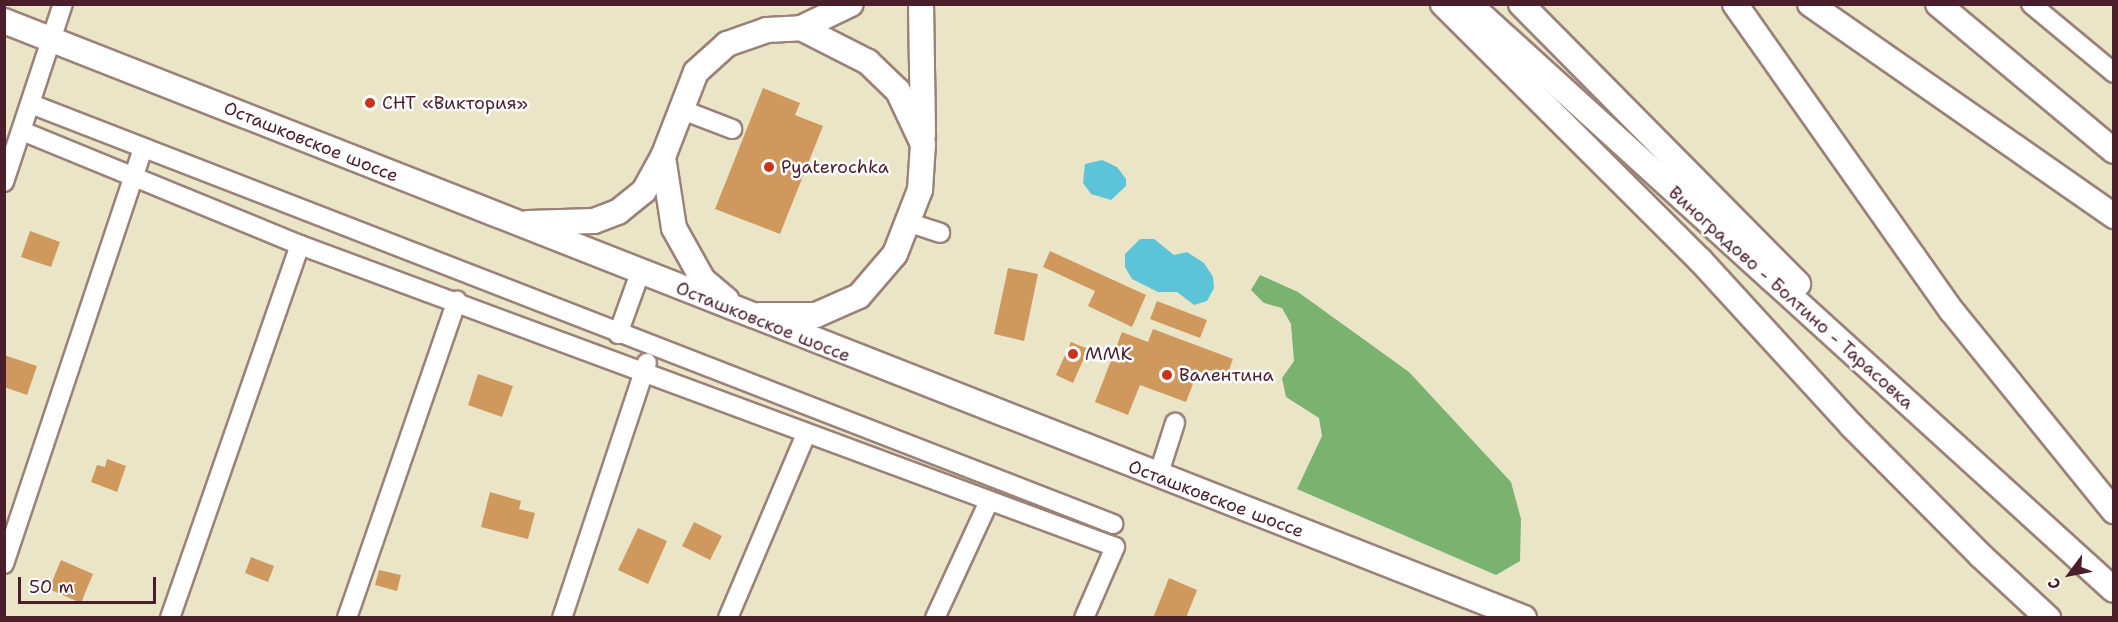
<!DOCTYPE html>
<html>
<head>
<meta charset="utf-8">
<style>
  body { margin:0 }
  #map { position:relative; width:2118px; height:622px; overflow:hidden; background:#ebe5c7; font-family:"Shantell Sans",sans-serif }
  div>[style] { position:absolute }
  .forest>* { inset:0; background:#7ab26f }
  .water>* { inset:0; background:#5cc4d8 }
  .building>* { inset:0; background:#cf995e }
  .roads { filter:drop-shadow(2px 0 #9a8279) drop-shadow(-2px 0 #9a8279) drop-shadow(0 2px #9a8279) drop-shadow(0 -2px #9a8279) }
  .minor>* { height:18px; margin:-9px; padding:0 9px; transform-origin:9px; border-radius:9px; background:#fff }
  .major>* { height:24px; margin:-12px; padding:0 12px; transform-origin:12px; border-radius:12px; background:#fff }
  .dots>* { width:16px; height:16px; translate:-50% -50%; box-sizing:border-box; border:3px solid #fff; border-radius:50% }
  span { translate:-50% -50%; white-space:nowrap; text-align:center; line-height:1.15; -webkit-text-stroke:5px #fff; paint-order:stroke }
  .poi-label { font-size:18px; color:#4a1f2b }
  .left { translate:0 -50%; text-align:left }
  .street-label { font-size:18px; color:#4a1f2b }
  .frame { position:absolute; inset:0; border:6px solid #4a1f2b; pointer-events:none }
  .north { position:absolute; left:2040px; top:544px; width:60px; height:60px; -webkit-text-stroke:4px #fff; paint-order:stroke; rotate:238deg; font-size:16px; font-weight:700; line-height:24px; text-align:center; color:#4a1f2b }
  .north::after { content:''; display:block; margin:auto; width:21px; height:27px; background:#4a1f2b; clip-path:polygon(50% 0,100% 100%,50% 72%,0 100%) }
  .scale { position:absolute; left:18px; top:577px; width:138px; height:27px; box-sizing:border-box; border:3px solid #4a1f2b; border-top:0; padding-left:8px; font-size:18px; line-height:21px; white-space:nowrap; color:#4a1f2b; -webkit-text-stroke:4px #fff; paint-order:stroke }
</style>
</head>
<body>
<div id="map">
  <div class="forest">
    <i style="clip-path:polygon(1260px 275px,1298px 292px,1409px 372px,1511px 482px,1521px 519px,1520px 561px,1496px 575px,1297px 489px,1322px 436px,1319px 418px,1286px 397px,1282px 378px,1294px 361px,1291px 324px,1282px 308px,1264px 303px,1251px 290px)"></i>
  </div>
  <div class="water">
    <i style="clip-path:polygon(1102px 160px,1117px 167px,1126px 179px,1126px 186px,1111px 200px,1091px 194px,1083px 183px,1085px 164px)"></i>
    <i style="clip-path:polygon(1140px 239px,1154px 239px,1174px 255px,1187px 252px,1204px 263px,1213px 277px,1214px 288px,1207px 301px,1194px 305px,1177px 292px,1158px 292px,1132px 279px,1125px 267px,1125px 254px)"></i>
  </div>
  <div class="building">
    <i style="clip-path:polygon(763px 88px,800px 103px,795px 115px,823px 126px,780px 234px,715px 209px)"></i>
    <i style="clip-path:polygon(30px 231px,60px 242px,51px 267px,21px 257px)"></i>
    <i style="clip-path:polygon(1050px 251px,1146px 295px,1132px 327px,1088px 306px,1095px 291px,1043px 267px)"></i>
    <i style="clip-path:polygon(1008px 268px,1038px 274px,1024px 341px,994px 334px)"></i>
    <i style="clip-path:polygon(1157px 301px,1207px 320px,1200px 338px,1150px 319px)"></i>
    <i style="clip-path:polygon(1153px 329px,1233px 359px,1225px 381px,1198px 371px,1186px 402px,1140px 385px,1128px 415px,1095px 402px,1122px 332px,1148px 342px)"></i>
    <i style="clip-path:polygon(1071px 342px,1088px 349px,1073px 383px,1056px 375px)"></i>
    <i style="clip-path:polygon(4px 355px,37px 366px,27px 395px,4px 387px)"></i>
    <i style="clip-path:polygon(478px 374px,513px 386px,502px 417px,468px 405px)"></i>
    <i style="clip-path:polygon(107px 459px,126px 466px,117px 492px,91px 482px,97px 465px,105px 467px)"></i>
    <i style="clip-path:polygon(490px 492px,521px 501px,519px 509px,535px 513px,528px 539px,481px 527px)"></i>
    <i style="clip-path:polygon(694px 522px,722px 536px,710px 560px,682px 546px)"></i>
    <i style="clip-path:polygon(638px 528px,667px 541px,648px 584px,618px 570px)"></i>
    <i style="clip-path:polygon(251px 557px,274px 566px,268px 582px,245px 573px)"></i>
    <i style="clip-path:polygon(61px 560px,93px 574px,81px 603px,49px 589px)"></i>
    <i style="clip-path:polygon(379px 570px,401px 575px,397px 591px,375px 585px)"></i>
    <i style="clip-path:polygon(1169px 578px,1197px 590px,1186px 618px,1153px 618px)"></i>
  </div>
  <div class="roads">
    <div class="minor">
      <i style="left:2031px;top:4px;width:108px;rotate:39.7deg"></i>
      <i style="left:31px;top:104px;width:1161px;rotate:21.21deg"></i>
      <i style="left:680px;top:109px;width:56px;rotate:21deg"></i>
      <i style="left:22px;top:131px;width:300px;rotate:22.3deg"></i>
      <i style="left:300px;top:245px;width:869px;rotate:20.33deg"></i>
      <i style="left:1115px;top:547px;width:77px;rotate:113.6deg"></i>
      <i style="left:4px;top:182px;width:188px;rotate:-71.7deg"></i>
      <i style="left:907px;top:222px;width:35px;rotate:18deg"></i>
      <i style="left:618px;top:334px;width:65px;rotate:-70.2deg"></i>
      <i style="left:1158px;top:476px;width:56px;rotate:-72.2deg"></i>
      <i style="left:4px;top:564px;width:439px;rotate:-71.5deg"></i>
      <i style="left:170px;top:618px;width:395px;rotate:-70.8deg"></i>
      <i style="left:347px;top:618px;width:336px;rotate:-70.9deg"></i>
      <i style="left:562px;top:618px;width:269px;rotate:-71.6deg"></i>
      <i style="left:728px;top:618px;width:200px;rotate:-67deg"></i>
      <i style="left:935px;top:618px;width:129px;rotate:-65.2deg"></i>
    </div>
    <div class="major">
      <i style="left:921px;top:4px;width:131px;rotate:89.1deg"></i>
      <i style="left:1443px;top:4px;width:363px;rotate:44.9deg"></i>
      <i style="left:1700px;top:260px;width:225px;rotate:47.5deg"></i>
      <i style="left:1852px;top:426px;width:182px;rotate:45.2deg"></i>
      <i style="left:1980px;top:555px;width:93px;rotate:42.8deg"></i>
      <i style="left:1469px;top:4px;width:871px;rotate:42.26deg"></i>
      <i style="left:1521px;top:4px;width:394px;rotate:45.3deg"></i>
      <i style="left:1735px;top:4px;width:375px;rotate:54.8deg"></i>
      <i style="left:1951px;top:310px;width:259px;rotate:51deg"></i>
      <i style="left:1810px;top:4px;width:371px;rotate:34.9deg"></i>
      <i style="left:1938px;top:4px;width:229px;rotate:39.9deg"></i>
      <i style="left:4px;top:21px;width:1633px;rotate:21.44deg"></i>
      <i style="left:663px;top:157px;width:72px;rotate:81.2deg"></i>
      <i style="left:674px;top:228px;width:60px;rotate:60.9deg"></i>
      <i style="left:703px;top:280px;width:31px;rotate:40deg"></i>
      <i style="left:528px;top:223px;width:66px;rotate:-1.7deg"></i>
      <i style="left:594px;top:221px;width:26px;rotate:-21deg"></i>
      <i style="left:618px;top:212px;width:33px;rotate:-39deg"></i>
      <i style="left:644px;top:191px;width:39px;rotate:-61deg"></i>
      <i style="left:663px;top:157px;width:91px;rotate:-68.8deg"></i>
      <i style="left:696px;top:72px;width:42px;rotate:-42.1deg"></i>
      <i style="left:727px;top:44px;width:42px;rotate:-19.3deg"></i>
      <i style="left:767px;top:30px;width:34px;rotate:-3deg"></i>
      <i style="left:801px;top:28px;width:55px;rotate:-25.6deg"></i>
      <i style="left:760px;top:315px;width:56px"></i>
      <i style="left:816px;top:315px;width:47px;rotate:-23.8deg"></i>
      <i style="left:859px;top:296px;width:55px;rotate:-49.4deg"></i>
      <i style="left:895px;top:254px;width:69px;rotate:-68.7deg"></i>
      <i style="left:920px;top:190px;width:46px;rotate:-86.3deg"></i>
      <i style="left:923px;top:144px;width:59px;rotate:-115.3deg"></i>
      <i style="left:898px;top:91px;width:42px;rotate:-136deg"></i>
      <i style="left:868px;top:62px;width:75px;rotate:-153.1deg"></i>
    </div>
  </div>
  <div class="dots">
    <i style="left:370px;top:103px;background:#c8321e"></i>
    <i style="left:769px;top:167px;background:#c8321e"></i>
    <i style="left:1073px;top:354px;background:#c8321e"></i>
    <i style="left:1167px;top:375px;background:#c8321e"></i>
  </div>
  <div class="poi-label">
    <span class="left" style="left:382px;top:103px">СНТ «Виктория»</span>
    <span class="left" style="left:781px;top:167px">Pyaterochka</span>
    <span class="left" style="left:1085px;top:354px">ММК</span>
    <span class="left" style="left:1179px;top:375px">Валентина</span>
  </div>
  <div class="street-label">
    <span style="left:311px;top:142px;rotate:22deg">Осташковское шоссе</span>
    <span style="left:1791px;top:298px;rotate:42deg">Виноградово - Болтино - Тарасовка</span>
    <span style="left:763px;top:322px;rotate:22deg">Осташковское шоссе</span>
    <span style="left:1216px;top:499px;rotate:21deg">Осташковское шоссе</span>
  </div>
  <div class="frame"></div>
  <div class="north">С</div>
  <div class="scale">50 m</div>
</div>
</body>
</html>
